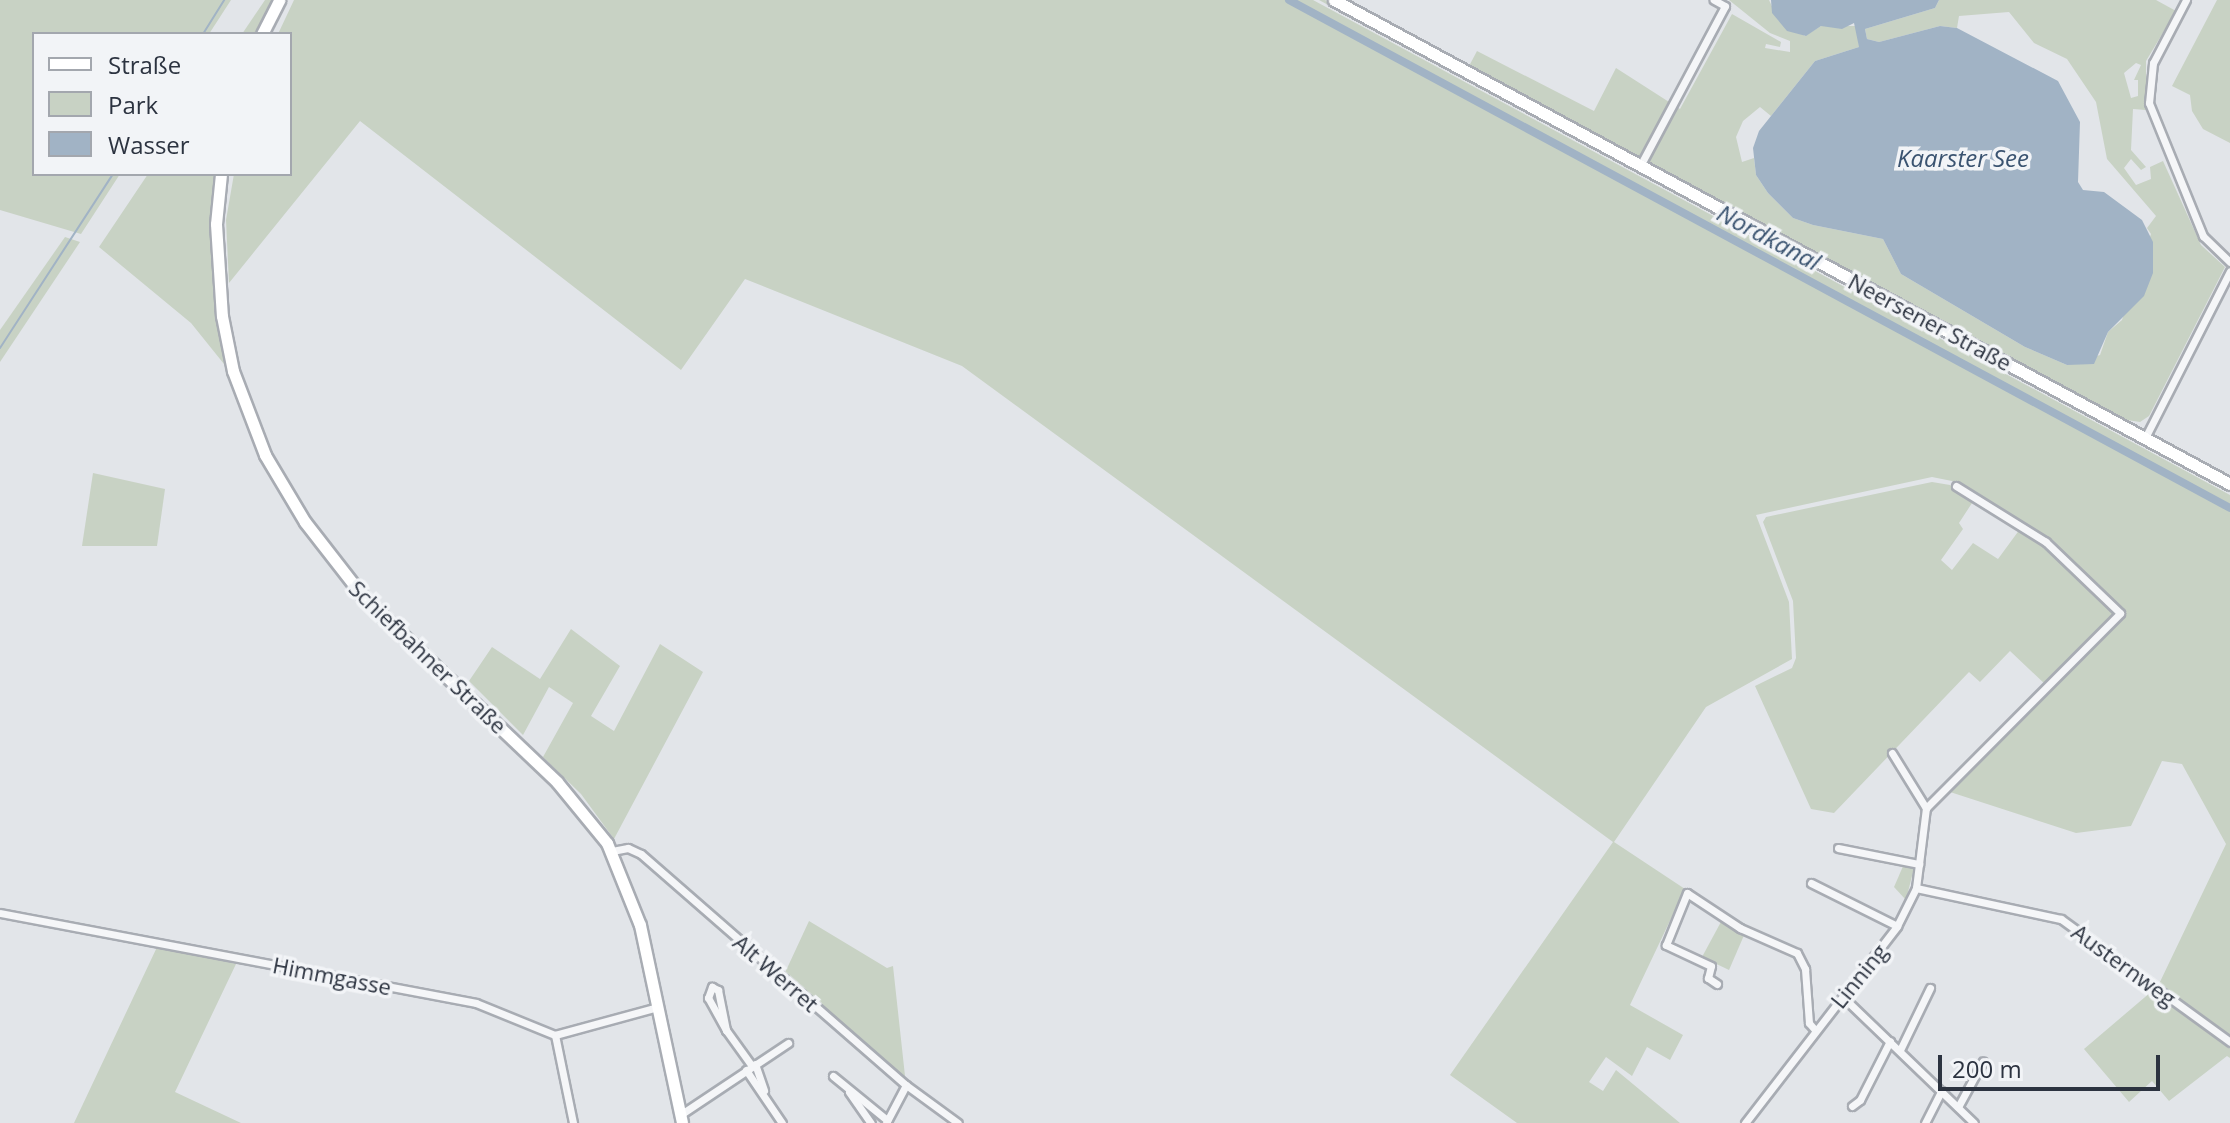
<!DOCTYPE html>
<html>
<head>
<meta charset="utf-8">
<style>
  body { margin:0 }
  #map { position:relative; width:2230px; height:1123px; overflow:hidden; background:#e2e5e9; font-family:"Open Sans",sans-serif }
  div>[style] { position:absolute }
  .green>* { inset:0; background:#c8d2c4 }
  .water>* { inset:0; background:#a1b3c5 }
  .stream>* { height:2px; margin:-1px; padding:0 1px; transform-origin:1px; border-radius:1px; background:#a1b3c5 }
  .canal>* { height:8px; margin:-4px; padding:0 4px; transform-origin:4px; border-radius:4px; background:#a1b3c5 }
  .roads { filter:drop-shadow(2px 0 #a8acb3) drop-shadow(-2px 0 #a8acb3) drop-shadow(0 2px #a8acb3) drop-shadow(0 -2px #a8acb3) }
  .street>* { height:7px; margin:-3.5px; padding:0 3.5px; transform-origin:3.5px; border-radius:3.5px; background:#f5f6f8 }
  .secondary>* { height:11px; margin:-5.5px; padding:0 5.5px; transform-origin:5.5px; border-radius:5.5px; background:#fff }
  span { translate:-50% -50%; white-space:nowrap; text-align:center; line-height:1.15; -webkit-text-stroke:7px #f2f4f7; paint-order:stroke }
  .street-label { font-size:22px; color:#2c3340 }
  .water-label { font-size:24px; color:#3a5370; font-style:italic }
  .legend { position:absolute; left:32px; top:32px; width:260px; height:144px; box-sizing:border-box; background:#f2f4f7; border:2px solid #a3a7ae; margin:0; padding:10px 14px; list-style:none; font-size:24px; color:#2c3340 }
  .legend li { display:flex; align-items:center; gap:16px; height:40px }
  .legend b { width:40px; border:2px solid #a3a7ae }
  .scale { position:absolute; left:1938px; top:1055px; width:222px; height:36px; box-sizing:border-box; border:4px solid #2c3340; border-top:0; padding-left:10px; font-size:24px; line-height:28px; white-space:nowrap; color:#2c3340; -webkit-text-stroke:6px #f2f4f7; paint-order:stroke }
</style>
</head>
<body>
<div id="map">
  <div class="green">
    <i style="clip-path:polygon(0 0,231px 0,209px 34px,34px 34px,34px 174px,120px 174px,81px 234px,0 210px)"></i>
    <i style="clip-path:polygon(265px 0,273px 0,256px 34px,242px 34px)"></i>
    <i style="clip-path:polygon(294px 0,1313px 0,2230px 495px,2230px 1058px,2227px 1056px,2169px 1101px,2152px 1081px,2129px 1102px,2084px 1049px,2158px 986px,2226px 844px,2182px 764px,2162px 761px,2131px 826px,2076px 833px,1947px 791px,2047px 686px,2010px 651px,1980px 682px,1969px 672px,1834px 813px,1811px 809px,1755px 686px,1792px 668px,1796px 658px,1793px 601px,1763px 522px,1766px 517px,1932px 482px,1950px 485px,1974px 500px,1959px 523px,1963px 529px,1941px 560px,1952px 570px,1973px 543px,1998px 559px,2020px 529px,2044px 544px,2109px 608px,2048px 541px,1952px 481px,1932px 477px,1756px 515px,1789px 602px,1792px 659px,1706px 707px,1614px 842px,1685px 889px,1630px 1005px,1683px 1035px,1670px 1060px,1647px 1047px,1632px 1076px,1606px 1057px,1589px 1082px,1603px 1091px,1616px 1070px,1680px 1123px,1517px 1123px,1450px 1075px,1613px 842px,962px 366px,745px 279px,681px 370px,360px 121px,229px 283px,226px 220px,234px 174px,290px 174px,290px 34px,278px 34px)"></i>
    <i style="clip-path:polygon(1319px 0,1325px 0,1630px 165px,1629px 168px)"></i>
    <i style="clip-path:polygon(evenodd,1729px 0,1769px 0,1779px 21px,1805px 36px,1821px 26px,1858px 26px,1859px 47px,1815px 61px,1771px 116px,1760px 107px,1743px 121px,1736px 137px,1742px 162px,1754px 158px,1756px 175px,1768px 193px,1793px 218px,1813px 225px,1883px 239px,1901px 274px,2025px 347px,2067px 365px,2100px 355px,2108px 332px,2122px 320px,2151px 234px,2147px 228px,2156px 216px,2107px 159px,2096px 102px,2067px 59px,2034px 43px,2009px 12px,1959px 16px,1957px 28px,1940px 26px,1879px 42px,1867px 39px,1865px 29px,1935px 8px,1939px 0,2156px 0,2176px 11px,2146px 61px,2146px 110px,2133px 109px,2131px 150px,2146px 167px,2141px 170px,2131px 159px,2124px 168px,2136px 185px,2151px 179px,2150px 167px,2163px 161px,2201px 245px,2225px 267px,2149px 416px,2140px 422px,2127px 420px,1468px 68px,1477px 51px,1594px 111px,1616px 68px,1680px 109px,1732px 14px,1781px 42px,1780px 47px,1766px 44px,1765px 48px,1790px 52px,1790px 41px,1770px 33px,1729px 0,2136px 63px,2141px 65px,2134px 80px,2138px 80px,2138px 96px,2131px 98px,2124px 73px,2136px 63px)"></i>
    <i style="clip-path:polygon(2217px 0,2230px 0,2230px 143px,2203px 129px,2192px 111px,2190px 95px,2172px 86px)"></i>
    <i style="clip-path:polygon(1633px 166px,2230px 489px,2230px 492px,1632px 169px)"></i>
    <i style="clip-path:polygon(148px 174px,218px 174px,213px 266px,228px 369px,191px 323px,99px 247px)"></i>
    <i style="clip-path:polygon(65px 237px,80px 242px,0 362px,0 330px)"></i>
    <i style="clip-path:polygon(93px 473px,165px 489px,157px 546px,82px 546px)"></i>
    <i style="clip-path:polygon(571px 629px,620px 666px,591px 716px,614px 731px,660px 644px,703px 672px,614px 839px,581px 794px,543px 757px,573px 703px,549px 687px,523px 735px,469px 681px,492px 647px,540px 679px)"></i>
    <i style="clip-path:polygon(1904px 864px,1914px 868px,1906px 900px,1894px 887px)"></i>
    <i style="clip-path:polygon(1722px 920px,1745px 933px,1729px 970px,1702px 957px)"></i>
    <i style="clip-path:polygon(809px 921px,887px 968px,893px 966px,906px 1085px,783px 977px)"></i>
    <i style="clip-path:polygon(158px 945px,236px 964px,175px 1092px,241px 1123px,74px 1123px)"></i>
  </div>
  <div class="water">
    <i style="clip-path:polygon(1771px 0,1939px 0,1935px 8px,1865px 29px,1867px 39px,1879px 42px,1940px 26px,1957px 28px,2058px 81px,2080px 122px,2078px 182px,2083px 190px,2104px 192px,2142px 220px,2153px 242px,2153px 273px,2144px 296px,2108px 332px,2094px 364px,2067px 365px,2025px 347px,1901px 274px,1883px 239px,1813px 225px,1793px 218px,1768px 193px,1756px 175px,1753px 148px,1759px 131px,1815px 61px,1859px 47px,1854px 23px,1842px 29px,1821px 26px,1806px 36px,1787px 31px,1772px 13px)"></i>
  </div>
  <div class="stream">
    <i style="left:203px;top:34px;width:40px;rotate:-58deg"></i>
    <i style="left:0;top:348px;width:207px;rotate:-57deg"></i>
  </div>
  <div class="canal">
    <i style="left:1289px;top:0;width:1069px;rotate:28.36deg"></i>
  </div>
  <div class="roads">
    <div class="street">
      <i style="left:2186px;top:0;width:71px;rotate:117.6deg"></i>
      <i style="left:2153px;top:63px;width:40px;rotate:95.7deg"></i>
      <i style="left:2149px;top:103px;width:144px;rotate:67.9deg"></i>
      <i style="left:2203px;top:236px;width:37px;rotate:44deg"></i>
      <i style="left:1640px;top:166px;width:181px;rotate:-62deg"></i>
      <i style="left:1725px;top:6px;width:13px;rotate:-151deg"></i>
      <i style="left:2145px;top:438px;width:187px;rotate:-63deg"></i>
      <i style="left:1892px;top:753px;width:65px;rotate:58.3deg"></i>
      <i style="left:1838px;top:848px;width:83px;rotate:11.2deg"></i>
      <i style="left:612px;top:851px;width:16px;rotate:-11deg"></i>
      <i style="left:628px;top:848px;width:14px;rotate:25deg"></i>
      <i style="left:641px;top:854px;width:352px;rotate:41.1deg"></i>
      <i style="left:906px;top:1085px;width:43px;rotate:117.8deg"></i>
      <i style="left:1811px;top:883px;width:96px;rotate:26.6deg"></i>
      <i style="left:1916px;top:888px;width:148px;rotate:12.1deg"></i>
      <i style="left:2061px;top:919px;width:209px;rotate:36deg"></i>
      <i style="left:0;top:913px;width:484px;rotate:10.7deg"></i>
      <i style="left:476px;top:1003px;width:85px;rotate:22.1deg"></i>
      <i style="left:555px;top:1035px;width:107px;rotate:-15.2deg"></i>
      <i style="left:1717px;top:984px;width:11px;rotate:-146deg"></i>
      <i style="left:1708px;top:978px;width:12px;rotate:-76deg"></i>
      <i style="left:1711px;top:966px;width:50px;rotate:-155deg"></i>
      <i style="left:1666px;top:945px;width:56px;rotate:-68deg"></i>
      <i style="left:1687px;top:893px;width:64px;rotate:33.4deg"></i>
      <i style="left:1740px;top:928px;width:62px;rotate:23.7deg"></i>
      <i style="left:1797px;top:953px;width:18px;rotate:63deg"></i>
      <i style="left:1805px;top:969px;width:54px;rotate:85.8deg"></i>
      <i style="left:1809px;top:1023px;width:9px;rotate:49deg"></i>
      <i style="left:1844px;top:998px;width:180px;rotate:43.9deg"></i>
      <i style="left:726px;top:1030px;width:37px;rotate:-119deg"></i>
      <i style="left:708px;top:998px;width:12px;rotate:-70deg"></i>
      <i style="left:712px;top:987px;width:7px;rotate:27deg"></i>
      <i style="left:718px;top:990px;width:41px;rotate:78.7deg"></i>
      <i style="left:726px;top:1030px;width:44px;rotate:54.2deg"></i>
      <i style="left:555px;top:1035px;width:90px;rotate:78.4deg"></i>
      <i style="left:1900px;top:1050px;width:69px;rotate:-64.2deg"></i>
      <i style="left:755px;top:1064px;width:28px;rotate:71deg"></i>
      <i style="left:746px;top:1070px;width:64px;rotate:55.8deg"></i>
      <i style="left:833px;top:1076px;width:70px;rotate:39.2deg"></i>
      <i style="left:906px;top:1085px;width:64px;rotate:36.2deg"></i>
      <i style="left:849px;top:1092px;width:38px;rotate:55deg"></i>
      <i style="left:1852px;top:1106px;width:10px;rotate:-37deg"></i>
      <i style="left:1860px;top:1100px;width:66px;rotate:-63deg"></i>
      <i style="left:1958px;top:1107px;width:52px;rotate:-61.5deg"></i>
      <i style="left:680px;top:1115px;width:130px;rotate:-33.7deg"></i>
      <i style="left:1745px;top:1123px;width:249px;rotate:-52.3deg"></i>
      <i style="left:1897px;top:926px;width:42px;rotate:-63.4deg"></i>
      <i style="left:1916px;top:888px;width:81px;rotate:-82.9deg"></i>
      <i style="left:1926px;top:808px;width:275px;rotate:-45.1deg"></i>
      <i style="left:2120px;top:613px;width:103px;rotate:-136.2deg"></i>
      <i style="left:2046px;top:542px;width:106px;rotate:-148.1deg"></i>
      <i style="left:1925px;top:1123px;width:36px;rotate:-63deg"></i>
    </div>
    <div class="secondary">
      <i style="left:1334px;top:0;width:1018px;rotate:28.38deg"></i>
      <i style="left:262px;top:34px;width:38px;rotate:-63deg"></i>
      <i style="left:221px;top:174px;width:50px;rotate:95.7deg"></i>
      <i style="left:216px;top:224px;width:92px;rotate:86.3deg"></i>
      <i style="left:222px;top:316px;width:56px;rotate:78.7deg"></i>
      <i style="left:233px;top:371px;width:90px;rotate:69.1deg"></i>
      <i style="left:265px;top:455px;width:78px;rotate:59.2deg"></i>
      <i style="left:305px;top:522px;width:98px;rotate:52.1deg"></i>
      <i style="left:365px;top:599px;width:265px;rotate:43.6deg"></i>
      <i style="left:557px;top:782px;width:79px;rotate:50.7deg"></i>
      <i style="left:607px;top:843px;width:88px;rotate:68.1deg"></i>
      <i style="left:640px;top:925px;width:202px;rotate:78deg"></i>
    </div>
  </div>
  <div class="street-label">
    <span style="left:1930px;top:322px;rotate:28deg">Neersener Straße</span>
    <span style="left:428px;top:657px;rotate:44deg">Schiefbahner Straße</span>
    <span style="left:2124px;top:965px;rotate:36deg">Austernweg</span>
    <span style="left:776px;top:973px;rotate:41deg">Alt Werret</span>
    <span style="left:332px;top:976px;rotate:11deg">Himmgasse</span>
    <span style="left:1859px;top:976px;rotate:-51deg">Linning</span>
  </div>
  <div class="water-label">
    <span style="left:1963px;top:158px">Kaarster See</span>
    <span style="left:1769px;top:237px;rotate:28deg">Nordkanal</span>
  </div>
  <ul class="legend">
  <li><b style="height:10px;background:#fff"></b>Straße</li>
  <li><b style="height:22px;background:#c8d2c4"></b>Park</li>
  <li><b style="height:22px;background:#a1b3c5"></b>Wasser</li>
  </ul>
  <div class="scale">200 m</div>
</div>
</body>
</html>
